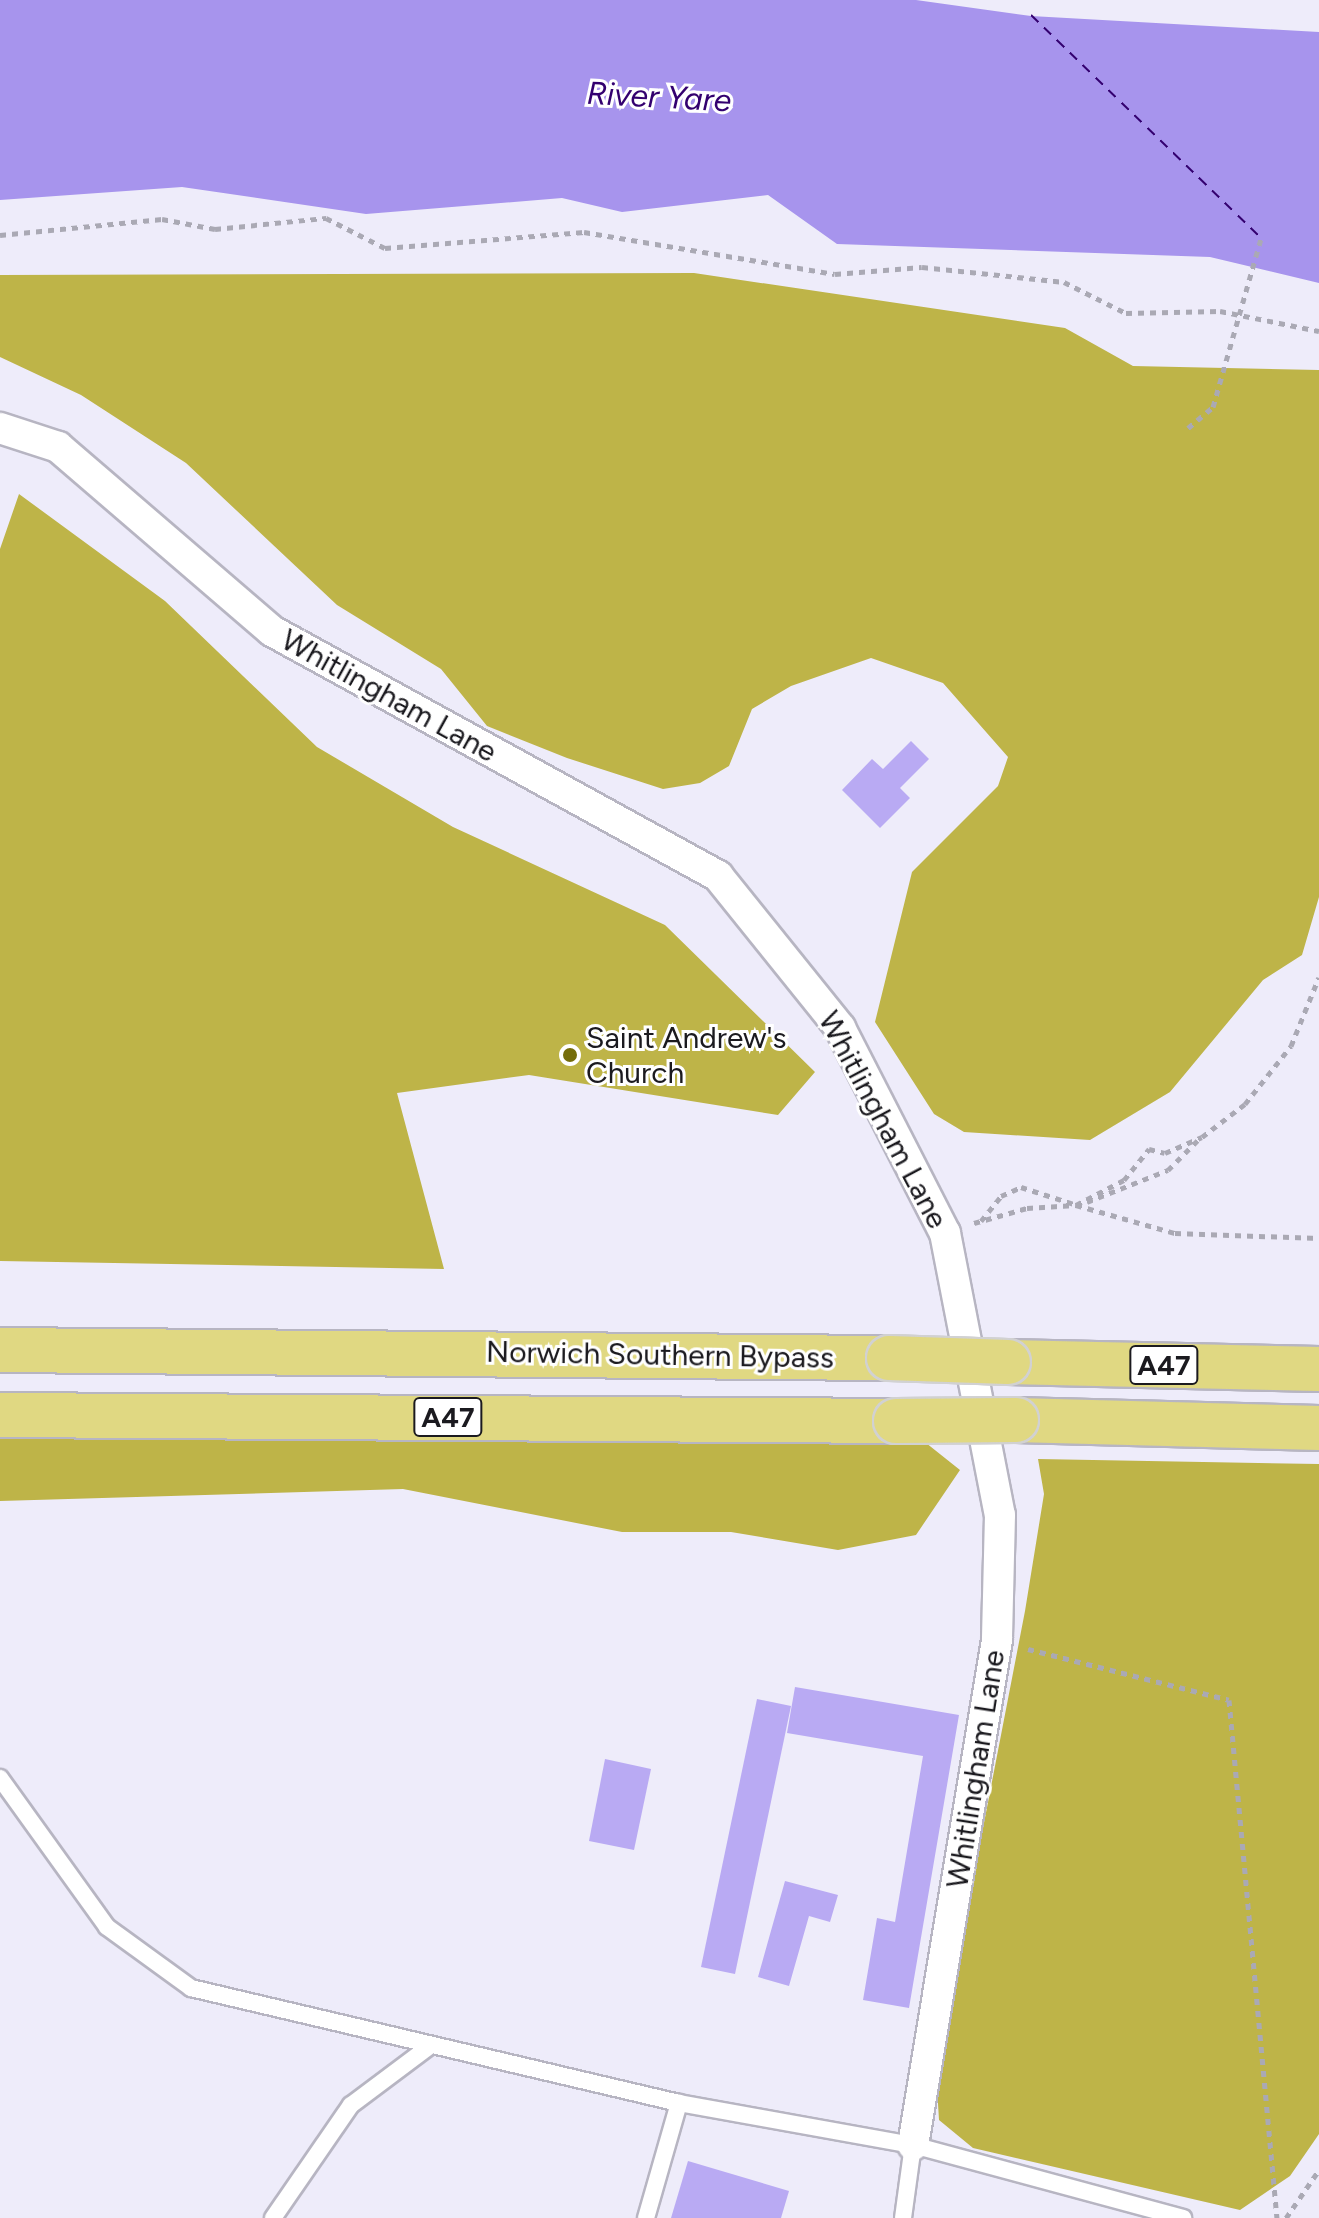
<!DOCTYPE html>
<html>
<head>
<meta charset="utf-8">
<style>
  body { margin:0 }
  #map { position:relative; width:1319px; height:2218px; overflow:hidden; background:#eeecfa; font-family:Figtree,sans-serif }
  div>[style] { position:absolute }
  .forest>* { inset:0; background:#beb448 }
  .water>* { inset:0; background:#a794ed }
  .ferry>* { height:2px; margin-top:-1px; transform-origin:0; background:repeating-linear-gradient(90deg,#33006f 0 10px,transparent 0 18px) }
  .building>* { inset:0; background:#b9aaf3 }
  .path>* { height:5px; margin-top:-2.5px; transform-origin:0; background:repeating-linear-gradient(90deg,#aaa9b4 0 6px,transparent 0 12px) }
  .roads { filter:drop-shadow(2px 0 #b7b5c2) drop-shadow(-2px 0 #b7b5c2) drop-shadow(0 2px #b7b5c2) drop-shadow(0 -2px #b7b5c2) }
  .service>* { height:16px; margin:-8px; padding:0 8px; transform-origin:8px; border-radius:8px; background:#fff }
  .minor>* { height:30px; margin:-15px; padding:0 15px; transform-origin:15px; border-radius:15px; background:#fff }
  .trunk>* { height:44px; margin:-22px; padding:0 22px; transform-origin:22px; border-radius:22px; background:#e0d882 }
  .bridges { filter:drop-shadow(2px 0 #d1d1d2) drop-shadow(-2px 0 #d1d1d2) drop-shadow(0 2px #d1d1d2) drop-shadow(0 -2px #d1d1d2) }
  .trunk-bridge>* { height:44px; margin:-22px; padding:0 22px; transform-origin:22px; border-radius:22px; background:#e0d882 }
  .dots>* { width:22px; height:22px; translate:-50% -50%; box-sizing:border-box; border:4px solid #fff; border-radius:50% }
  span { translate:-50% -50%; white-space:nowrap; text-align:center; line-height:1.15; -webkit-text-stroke:6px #fff; paint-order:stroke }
  .shield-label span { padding:2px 6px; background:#fff; border:2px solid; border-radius:6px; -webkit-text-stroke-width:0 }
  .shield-label { font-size:28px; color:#1b1a1f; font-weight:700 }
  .street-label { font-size:30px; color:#1b1a1f }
  .poi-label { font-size:30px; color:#1b1a1f }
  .left { translate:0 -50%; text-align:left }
  .water-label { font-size:32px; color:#33006f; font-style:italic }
</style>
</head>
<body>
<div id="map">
  <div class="forest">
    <i style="clip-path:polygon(694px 273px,1065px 328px,1133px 366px,1319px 370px,1319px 897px,1302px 955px,1263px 980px,1170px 1092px,1090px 1140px,964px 1132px,934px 1114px,875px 1022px,912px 872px,998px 786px,1008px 757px,943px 683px,871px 658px,791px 686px,752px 709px,729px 766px,700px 783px,663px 789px,567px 758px,487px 726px,441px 669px,337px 605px,186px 463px,81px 395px,0 357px,0 275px)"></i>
    <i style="clip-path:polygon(19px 494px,165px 601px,317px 747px,453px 827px,665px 925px,815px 1072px,778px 1115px,529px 1075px,397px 1093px,444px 1269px,0 1261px,0 549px)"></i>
    <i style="clip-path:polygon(911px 1431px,960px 1470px,916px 1535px,838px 1550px,731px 1532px,622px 1532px,403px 1489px,0 1501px,0 1434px)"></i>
    <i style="clip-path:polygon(1038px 1459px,1319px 1464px,1319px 2134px,1290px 2176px,1240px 2210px,973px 2148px,939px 2120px,936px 2071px,1025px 1611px,1044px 1494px)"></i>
  </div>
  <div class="water">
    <i style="clip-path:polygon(0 0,916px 0,1031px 16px,1319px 32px,1319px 283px,1210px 257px,837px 244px,768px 195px,622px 212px,562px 198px,366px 214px,182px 187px,0 200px)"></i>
  </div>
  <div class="ferry">
    <i style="left:1031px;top:15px;width:320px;rotate:44.1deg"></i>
  </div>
  <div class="building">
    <i style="clip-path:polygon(911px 741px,929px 759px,900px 788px,910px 798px,880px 828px,842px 790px,872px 759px,883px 769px)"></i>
    <i style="clip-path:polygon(795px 1687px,959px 1715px,909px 2008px,863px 2000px,877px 1918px,895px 1922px,923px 1756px,787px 1733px)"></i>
    <i style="clip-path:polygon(757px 1699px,791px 1706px,735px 1974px,701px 1967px)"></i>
    <i style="clip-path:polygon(605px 1759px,651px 1769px,634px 1850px,589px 1841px)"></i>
    <i style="clip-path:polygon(785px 1881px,838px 1895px,830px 1922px,809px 1916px,789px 1986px,758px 1977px)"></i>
    <i style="clip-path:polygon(688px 2161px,789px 2191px,781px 2218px,671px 2218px)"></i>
  </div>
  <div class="path">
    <i style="left:0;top:235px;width:163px;rotate:-5.6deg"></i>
    <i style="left:162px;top:219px;width:54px;rotate:10.7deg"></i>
    <i style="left:215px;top:229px;width:112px;rotate:-5.7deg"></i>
    <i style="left:326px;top:218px;width:66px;rotate:27deg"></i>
    <i style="left:385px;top:248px;width:200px;rotate:-4.6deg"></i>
    <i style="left:584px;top:232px;width:254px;rotate:9.5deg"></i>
    <i style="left:835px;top:274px;width:87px;rotate:-4.6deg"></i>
    <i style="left:922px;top:267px;width:143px;rotate:6deg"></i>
    <i style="left:1064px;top:282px;width:69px;rotate:26.6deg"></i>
    <i style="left:1126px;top:313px;width:94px;rotate:-1.2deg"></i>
    <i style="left:1220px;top:311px;width:101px;rotate:11.4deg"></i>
    <i style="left:1188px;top:428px;width:33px;rotate:-40deg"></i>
    <i style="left:1213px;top:407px;width:176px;rotate:-74.1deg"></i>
    <i style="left:1087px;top:1202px;width:87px;rotate:-21.6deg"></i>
    <i style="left:1168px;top:1170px;width:42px;rotate:-45deg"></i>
    <i style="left:1076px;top:1205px;width:54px;rotate:-27.5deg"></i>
    <i style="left:1124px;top:1180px;width:40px;rotate:-51deg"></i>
    <i style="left:1149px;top:1149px;width:16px;rotate:14deg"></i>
    <i style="left:1165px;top:1153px;width:40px;rotate:-23.4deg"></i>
    <i style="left:1202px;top:1137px;width:54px;rotate:-37.5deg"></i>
    <i style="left:1245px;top:1104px;width:74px;rotate:-51.6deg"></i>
    <i style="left:1291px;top:1046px;width:74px;rotate:-67.9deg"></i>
    <i style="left:981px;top:1221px;width:32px;rotate:-51deg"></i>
    <i style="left:1001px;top:1196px;width:22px;rotate:-24deg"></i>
    <i style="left:1021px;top:1187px;width:56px;rotate:17.8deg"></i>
    <i style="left:974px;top:1223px;width:55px;rotate:-15.8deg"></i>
    <i style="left:1027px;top:1208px;width:49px;rotate:-3.5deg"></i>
    <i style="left:1076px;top:1205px;width:103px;rotate:15.8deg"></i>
    <i style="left:1175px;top:1233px;width:144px;rotate:2deg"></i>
    <i style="left:1028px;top:1649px;width:207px;rotate:14.2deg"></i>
    <i style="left:1229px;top:1700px;width:520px;rotate:84.71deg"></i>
    <i style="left:1286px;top:2218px;width:58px;rotate:-55.5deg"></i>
  </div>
  <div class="roads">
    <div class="service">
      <i style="left:0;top:1778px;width:183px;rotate:54.3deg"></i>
      <i style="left:107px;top:1927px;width:104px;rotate:36deg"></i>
      <i style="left:191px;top:1988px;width:501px;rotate:13.26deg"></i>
      <i style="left:679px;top:2103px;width:238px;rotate:10.2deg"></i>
      <i style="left:913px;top:2145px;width:280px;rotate:15.1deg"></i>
      <i style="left:273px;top:2218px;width:137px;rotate:-55.4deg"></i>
      <i style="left:351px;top:2105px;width:99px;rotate:-36.8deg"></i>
      <i style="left:646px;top:2218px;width:120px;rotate:-74deg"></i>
      <i style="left:903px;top:2218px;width:74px;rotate:-82.2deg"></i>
    </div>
    <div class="minor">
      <i style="left:0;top:428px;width:61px;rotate:18.1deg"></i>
      <i style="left:58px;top:447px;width:282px;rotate:40.7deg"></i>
      <i style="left:272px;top:631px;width:509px;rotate:28.78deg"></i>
      <i style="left:718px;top:876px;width:195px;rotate:51.2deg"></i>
      <i style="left:840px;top:1028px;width:230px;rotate:62.9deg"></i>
      <i style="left:945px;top:1233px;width:287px;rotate:79deg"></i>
      <i style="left:1000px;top:1515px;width:125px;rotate:91.4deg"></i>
      <i style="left:997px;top:1640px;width:512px;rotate:99.44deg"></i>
    </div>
    <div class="trunk">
      <i style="left:0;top:1350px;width:889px;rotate:0.52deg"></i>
      <i style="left:1008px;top:1362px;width:311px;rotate:1.3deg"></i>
      <i style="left:0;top:1415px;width:896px;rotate:0.38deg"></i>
      <i style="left:1016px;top:1420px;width:303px;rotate:1.5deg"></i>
    </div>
  </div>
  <div class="bridges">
    <div class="trunk-bridge">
      <i style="left:889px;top:1358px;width:119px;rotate:1.9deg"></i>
      <i style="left:896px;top:1421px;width:120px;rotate:-0.5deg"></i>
    </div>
  </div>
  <div class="dots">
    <i style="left:570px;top:1055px;background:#756d0a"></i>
  </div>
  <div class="shield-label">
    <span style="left:1164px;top:1365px">A47</span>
    <span style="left:448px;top:1417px">A47</span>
  </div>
  <div class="street-label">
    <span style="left:389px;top:696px;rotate:29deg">Whitlingham Lane</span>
    <span style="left:883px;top:1120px;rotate:62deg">Whitlingham Lane</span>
    <span style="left:660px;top:1355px;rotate:1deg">Norwich Southern Bypass</span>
    <span style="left:976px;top:1769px;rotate:-81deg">Whitlingham Lane</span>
  </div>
  <div class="poi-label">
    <span class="left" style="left:586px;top:1055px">Saint Andrew's<br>Church</span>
  </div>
  <div class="water-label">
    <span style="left:659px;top:97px;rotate:3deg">River Yare</span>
  </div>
</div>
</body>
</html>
